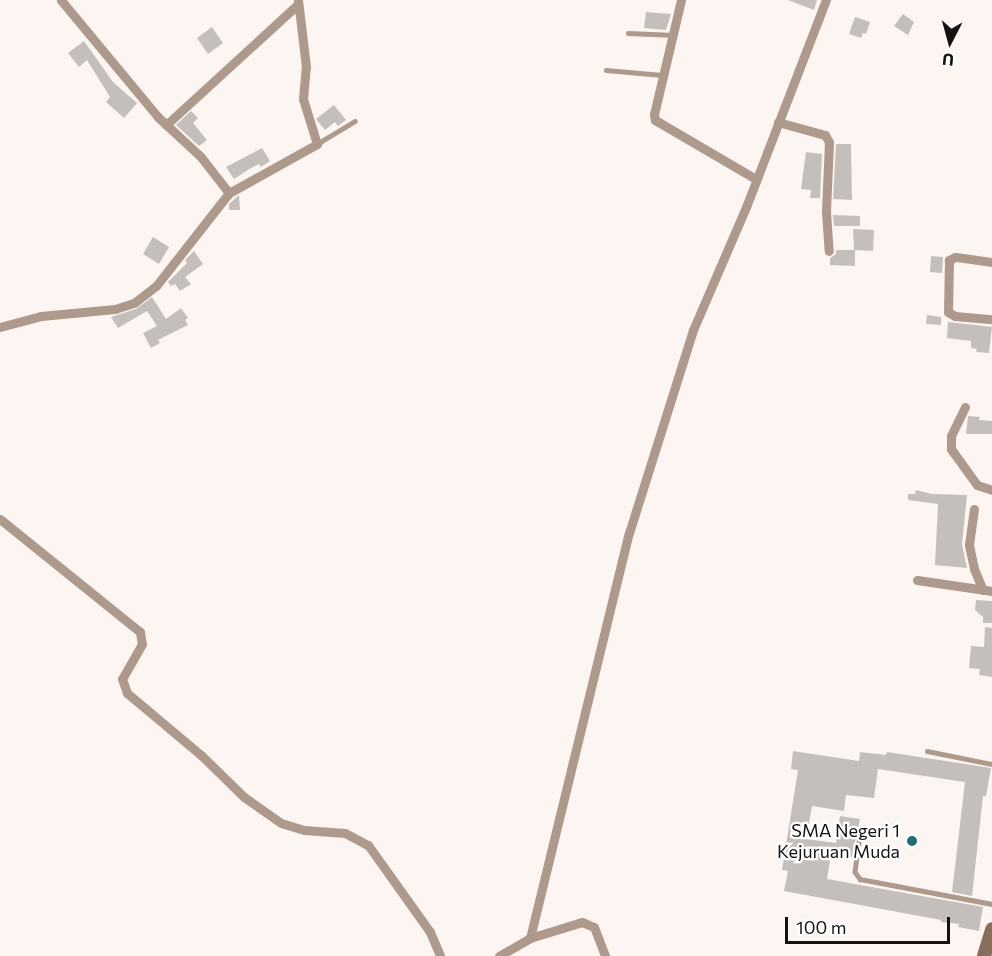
<!DOCTYPE html>
<html>
<head>
<meta charset="utf-8">
<style>
  body { margin:0 }
  #map { position:relative; width:992px; height:956px; overflow:hidden; background:#fcf5f1; font-family:Commissioner,sans-serif }
  div>[style] { position:absolute }
  .building>* { inset:0; background:#c5bfbb }
  .lane>* { height:4.5px; margin:-2.25px; padding:0 2.25px; transform-origin:2.25px; border-radius:2.25px; background:#ad9a8d }
  .street>* { height:9px; margin:-4.5px; padding:0 4.5px; transform-origin:4.5px; border-radius:4.5px; background:#ad9a8d }
  .secondary>* { height:14px; margin:-7px; padding:0 7px; transform-origin:7px; border-radius:7px; background:#896e5b }
  .dots>* { width:16px; height:16px; translate:-50% -50%; box-sizing:border-box; border:3px solid #fff; border-radius:50% }
  span { translate:-50% -50%; white-space:nowrap; text-align:center; line-height:1.15; -webkit-text-stroke:4.5px #fff; paint-order:stroke }
  .poi-label { font-size:18px; color:#151312 }
  .right { translate:-100% -50%; text-align:right }
  .north { position:absolute; left:920px; top:12px; width:60px; height:60px; -webkit-text-stroke:4px #fff; paint-order:stroke; rotate:186deg; font-size:16px; font-weight:700; line-height:24px; text-align:center; color:#151312 }
  .north::after { content:''; display:block; margin:auto; width:21px; height:27px; background:#151312; clip-path:polygon(50% 0,100% 100%,50% 72%,0 100%) }
  .scale { position:absolute; left:785px; top:917px; width:165px; height:27px; box-sizing:border-box; border:3px solid #151312; border-top:0; padding-left:8px; font-size:18px; line-height:21px; white-space:nowrap; color:#151312; -webkit-text-stroke:4px #fff; paint-order:stroke }
</style>
</head>
<body>
<div id="map">
  <div class="building">
    <i style="clip-path:polygon(788px 0,817px 0,814px 10px)"></i>
    <i style="clip-path:polygon(646px 12px,671px 14px,666px 30px,644px 28px)"></i>
    <i style="clip-path:polygon(903px 14px,914px 22px,908px 35px,894px 26px)"></i>
    <i style="clip-path:polygon(855px 17px,870px 22px,866px 34px,863px 33px,861px 38px,849px 34px)"></i>
    <i style="clip-path:polygon(212px 27px,223px 43px,208px 54px,197px 38px)"></i>
    <i style="clip-path:polygon(84px 41px,113px 82px,137px 103px,124px 118px,106px 102px,110px 97px,87px 60px,79px 67px,68px 53px)"></i>
    <i style="clip-path:polygon(334px 105px,346px 120px,338px 126px,335px 122px,325px 130px,316px 119px)"></i>
    <i style="clip-path:polygon(191px 111px,198px 118px,193px 123px,207px 140px,199px 146px,176px 125px)"></i>
    <i style="clip-path:polygon(836px 144px,851px 144px,852px 200px,833px 199px)"></i>
    <i style="clip-path:polygon(262px 148px,270px 161px,261px 167px,259px 164px,251px 168px,234px 179px,226px 167px)"></i>
    <i style="clip-path:polygon(806px 152px,822px 154px,820px 198px,810px 198px,811px 190px,801px 189px)"></i>
    <i style="clip-path:polygon(239px 195px,240px 210px,229px 210px,229px 204px)"></i>
    <i style="clip-path:polygon(833px 215px,860px 216px,860px 226px,834px 226px)"></i>
    <i style="clip-path:polygon(853px 229px,874px 230px,873px 251px,855px 250px,855px 266px,830px 265px,830px 258px,836px 254px,836px 250px,854px 250px)"></i>
    <i style="clip-path:polygon(153px 237px,169px 247px,159px 264px,143px 254px)"></i>
    <i style="clip-path:polygon(194px 251px,203px 264px,185px 277px,191px 284px,180px 291px,175px 284px,171px 286px,168px 282px,187px 263px,185px 260px)"></i>
    <i style="clip-path:polygon(931px 256px,943px 257px,942px 273px,930px 272px)"></i>
    <i style="clip-path:polygon(152px 297px,166px 319px,181px 308px,188px 318px,185px 320px,188px 325px,158px 340px,160px 343px,151px 348px,143px 333px,157px 326px,147px 311px,118px 328px,111px 317px,136px 309px)"></i>
    <i style="clip-path:polygon(927px 315px,941px 317px,941px 325px,926px 324px)"></i>
    <i style="clip-path:polygon(948px 322px,992px 327px,989px 353px,976px 352px,977px 349px,971px 348px,971px 341px,947px 338px)"></i>
    <i style="clip-path:polygon(968px 416px,980px 417px,979px 420px,992px 421px,992px 434px,966px 434px)"></i>
    <i style="clip-path:polygon(916px 490px,932px 494px,967px 495px,962px 544px,967px 568px,935px 565px,938px 504px,908px 500px,908px 494px,915px 494px)"></i>
    <i style="clip-path:polygon(976px 600px,992px 601px,992px 623px,983px 623px,983px 617px,975px 610px)"></i>
    <i style="clip-path:polygon(985px 627px,992px 628px,992px 677px,979px 675px,980px 669px,969px 668px,971px 646px,984px 647px)"></i>
    <i style="clip-path:polygon(793px 751px,859px 761px,860px 752px,886px 755px,887px 752px,991px 768px,986px 796px,983px 796px,972px 896px,952px 892px,965px 782px,878px 769px,874px 798px,846px 795px,844px 811px,812px 806px,806px 839px,836px 843px,840px 816px,860px 819px,852px 857px,831px 854px,827px 879px,983px 907px,979px 931px,958px 927px,959px 924px,941px 922px,941px 920px,784px 891px,788px 871px,782px 870px,798px 770px,791px 769px)"></i>
  </div>
  <div class="lane">
    <i style="left:628px;top:33px;width:46px;rotate:2.5deg"></i>
    <i style="left:606px;top:70px;width:56px;rotate:5.1deg"></i>
    <i style="left:317px;top:144px;width:44px;rotate:-31.2deg"></i>
    <i style="left:927px;top:751px;width:66px;rotate:11.3deg"></i>
    <i style="left:861px;top:828px;width:44px;rotate:97.8deg"></i>
    <i style="left:855px;top:872px;width:9px;rotate:54deg"></i>
    <i style="left:860px;top:879px;width:134px;rotate:10.7deg"></i>
  </div>
  <div class="street">
    <i style="left:681px;top:0;width:117px;rotate:103.3deg"></i>
    <i style="left:654px;top:114px;width:6px;rotate:81deg"></i>
    <i style="left:655px;top:120px;width:117px;rotate:30.3deg"></i>
    <i style="left:778px;top:122px;width:49px;rotate:15.5deg"></i>
    <i style="left:825px;top:135px;width:8px;rotate:60deg"></i>
    <i style="left:829px;top:142px;width:70px;rotate:92.5deg"></i>
    <i style="left:826px;top:212px;width:39px;rotate:86deg"></i>
    <i style="left:166px;top:125px;width:179px;rotate:-42.5deg"></i>
    <i style="left:229px;top:193px;width:101px;rotate:-29.1deg"></i>
    <i style="left:317px;top:144px;width:47px;rotate:-107.3deg"></i>
    <i style="left:303px;top:99px;width:32px;rotate:-85deg"></i>
    <i style="left:306px;top:67px;width:67px;rotate:-96.8deg"></i>
    <i style="left:992px;top:262px;width:37px;rotate:-172deg"></i>
    <i style="left:955px;top:257px;width:7px;rotate:153deg"></i>
    <i style="left:949px;top:260px;width:52px;rotate:91.1deg"></i>
    <i style="left:948px;top:312px;width:8px;rotate:30deg"></i>
    <i style="left:955px;top:316px;width:37px;rotate:5deg"></i>
    <i style="left:0;top:327px;width:42px;rotate:-15deg"></i>
    <i style="left:41px;top:316px;width:74px;rotate:-5.4deg"></i>
    <i style="left:115px;top:309px;width:20px;rotate:-18deg"></i>
    <i style="left:134px;top:303px;width:28px;rotate:-38deg"></i>
    <i style="left:156px;top:286px;width:118px;rotate:-51.9deg"></i>
    <i style="left:229px;top:193px;width:46px;rotate:-127.9deg"></i>
    <i style="left:201px;top:157px;width:59px;rotate:-137.1deg"></i>
    <i style="left:158px;top:117px;width:152px;rotate:-129.7deg"></i>
    <i style="left:965px;top:407px;width:32px;rotate:116deg"></i>
    <i style="left:951px;top:436px;width:13px;rotate:90deg"></i>
    <i style="left:951px;top:449px;width:44px;rotate:54.2deg"></i>
    <i style="left:977px;top:485px;width:16px;rotate:18deg"></i>
    <i style="left:974px;top:509px;width:36px;rotate:98deg"></i>
    <i style="left:969px;top:545px;width:25px;rotate:78deg"></i>
    <i style="left:974px;top:569px;width:23px;rotate:67deg"></i>
    <i style="left:0;top:519px;width:180px;rotate:38.9deg"></i>
    <i style="left:140px;top:632px;width:12px;rotate:81deg"></i>
    <i style="left:142px;top:644px;width:40px;rotate:119.7deg"></i>
    <i style="left:122px;top:679px;width:15px;rotate:70deg"></i>
    <i style="left:127px;top:693px;width:97px;rotate:40deg"></i>
    <i style="left:201px;top:755px;width:60px;rotate:44.3deg"></i>
    <i style="left:244px;top:797px;width:45px;rotate:35.1deg"></i>
    <i style="left:281px;top:823px;width:24px;rotate:17deg"></i>
    <i style="left:304px;top:830px;width:41px;rotate:4.2deg"></i>
    <i style="left:345px;top:833px;width:26px;rotate:28deg"></i>
    <i style="left:368px;top:845px;width:107px;rotate:54.5deg"></i>
    <i style="left:430px;top:932px;width:26px;rotate:67deg"></i>
    <i style="left:917px;top:580px;width:76px;rotate:8.3deg"></i>
    <i style="left:530px;top:938px;width:417px;rotate:-76.3deg"></i>
    <i style="left:629px;top:533px;width:213px;rotate:-72.5deg"></i>
    <i style="left:693px;top:330px;width:134px;rotate:-66.7deg"></i>
    <i style="left:746px;top:207px;width:222px;rotate:-68.9deg"></i>
    <i style="left:499px;top:956px;width:36px;rotate:-30deg"></i>
    <i style="left:530px;top:938px;width:54px;rotate:-17.1deg"></i>
    <i style="left:582px;top:922px;width:13px;rotate:23deg"></i>
    <i style="left:594px;top:927px;width:31px;rotate:69deg"></i>
  </div>
  <div class="secondary">
    <i style="left:984px;top:956px;width:28px;rotate:-73deg"></i>
  </div>
  <div class="dots">
    <i style="left:912px;top:841px;background:#216c74"></i>
  </div>
  <div class="poi-label">
    <span class="right" style="left:900px;top:841px">SMA Negeri 1<br>Kejuruan Muda</span>
  </div>
  <div class="north">U</div>
  <div class="scale">100 m</div>
</div>
</body>
</html>
